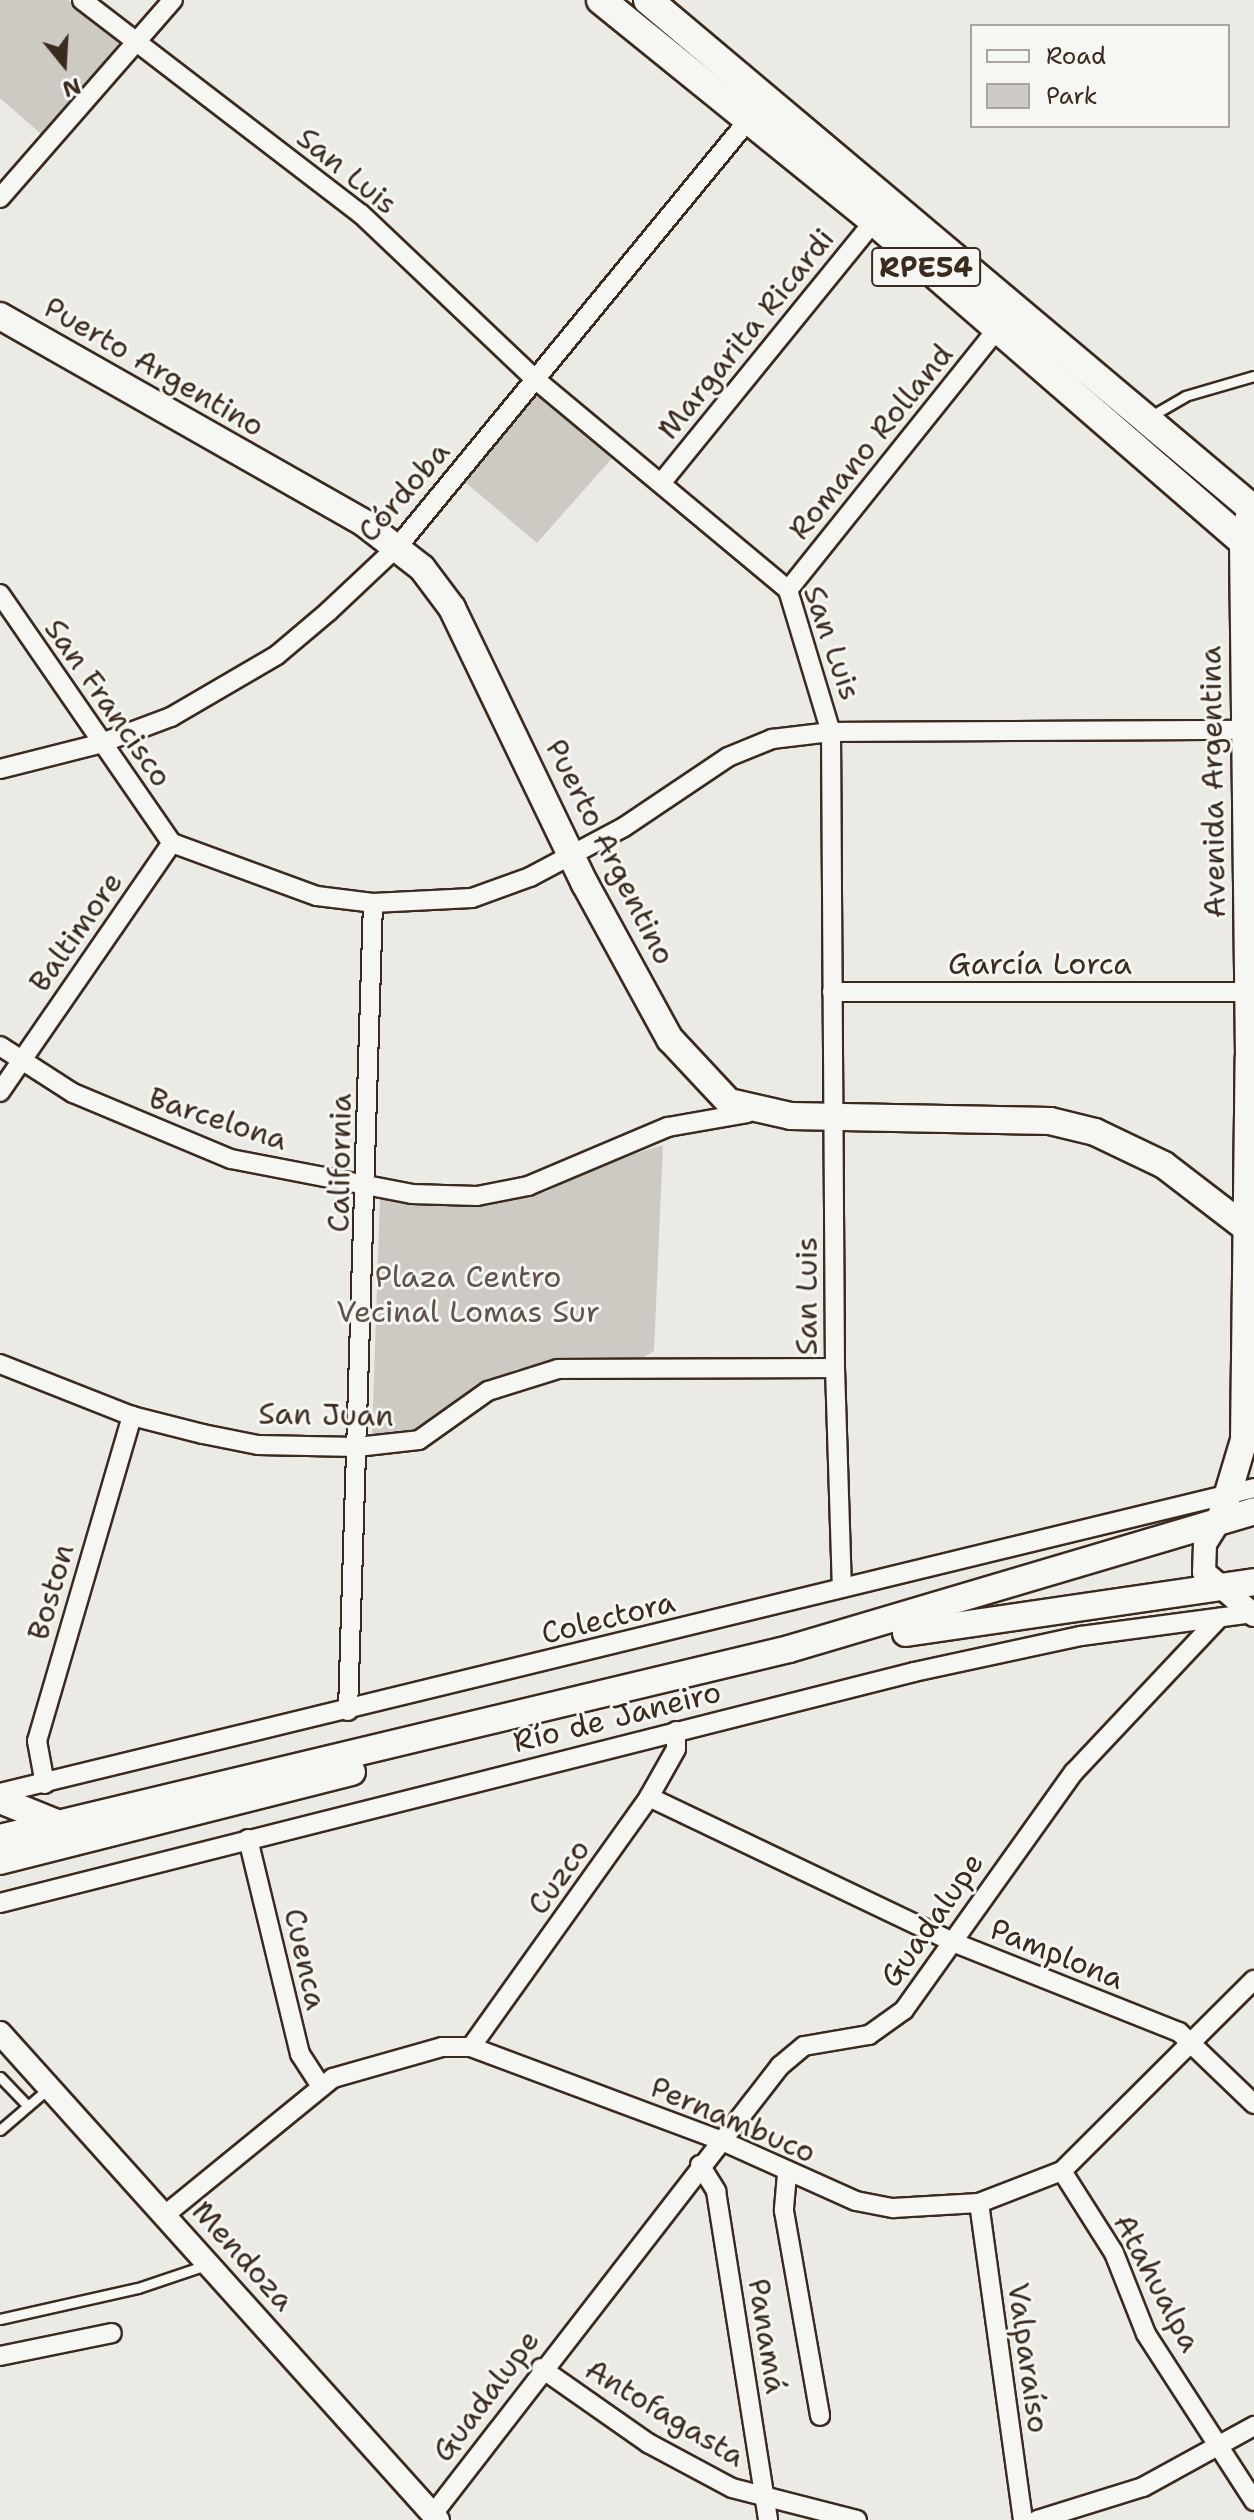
<!DOCTYPE html>
<html>
<head>
<meta charset="utf-8">
<style>
  body { margin:0 }
  #map { position:relative; width:1254px; height:2520px; overflow:hidden; background:#ebeae5; font-family:"Shantell Sans",sans-serif }
  div>[style] { position:absolute }
  .green>* { inset:0; background:#cdcac4 }
  .roads { filter:drop-shadow(2px 0 #3b2a1e) drop-shadow(-2px 0 #3b2a1e) drop-shadow(0 2px #3b2a1e) drop-shadow(0 -2px #3b2a1e) }
  .service>* { height:9px; margin:-4.5px; padding:0 4.5px; transform-origin:4.5px; border-radius:4.5px; background:#f6f6f2 }
  .minor>* { height:18px; margin:-9px; padding:0 9px; transform-origin:9px; border-radius:9px; background:#f6f6f2 }
  .tertiary>* { height:22px; margin:-11px; padding:0 11px; transform-origin:11px; border-radius:11px; background:#f6f6f2 }
  .secondary>* { height:26px; margin:-13px; padding:0 13px; transform-origin:13px; border-radius:13px; background:#f6f6f2 }
  .primary>* { height:28px; margin:-14px; padding:0 14px; transform-origin:14px; border-radius:14px; background:#f6f6f2 }
  span { translate:-50% -50%; white-space:nowrap; text-align:center; line-height:1.15; -webkit-text-stroke:6px #f6f6f2; paint-order:stroke }
  .shield-label span { padding:2px 6px; background:#f6f6f2; border:2px solid; border-radius:6px; -webkit-text-stroke-width:0 }
  .shield-label { font-size:28px; color:#3b2a1e; font-weight:700 }
  .street-label { font-size:30px; color:#3b2a1e }
  .park-label { font-size:30px; color:#605248 }
  .legend { position:absolute; left:970px; top:24px; width:260px; height:104px; box-sizing:border-box; background:#f6f6f2; border:2px solid #aba49d; margin:0; padding:10px 14px; list-style:none; font-size:24px; color:#3b2a1e }
  .legend li { display:flex; align-items:center; gap:16px; height:40px }
  .legend b { width:40px; border:2px solid #aba49d }
  .north { position:absolute; left:24px; top:24px; width:80px; height:80px; -webkit-text-stroke:6px #f6f6f2; paint-order:stroke; rotate:162deg; font-size:22px; font-weight:700; line-height:32px; text-align:center; color:#3b2a1e }
  .north::after { content:''; display:block; margin:auto; width:28px; height:36px; background:#3b2a1e; clip-path:polygon(50% 0,100% 100%,50% 72%,0 100%) }
</style>
</head>
<body>
<div id="map">
  <div class="green">
    <i style="clip-path:polygon(0 0,68px 0,125px 44px,41px 134px,0 98px)"></i>
    <i style="clip-path:polygon(535px 389px,613px 457px,537px 543px,458px 476px)"></i>
    <i style="clip-path:polygon(663px 1145px,654px 1351px,636px 1362px,516px 1369px,414px 1433px,372px 1434px,380px 1199px,472px 1205px,546px 1192px,595px 1166px)"></i>
  </div>
  <div class="roads">
    <div class="service">
      <i style="left:1151px;top:416px;width:39px;rotate:-30deg"></i>
      <i style="left:1185px;top:396px;width:72px;rotate:-16.2deg"></i>
      <i style="left:0;top:2077px;width:40px;rotate:46deg"></i>
      <i style="left:0;top:2130px;width:65px;rotate:-40.6deg"></i>
      <i style="left:0;top:2319px;width:141px;rotate:-12.7deg"></i>
      <i style="left:138px;top:2288px;width:72px;rotate:-18.7deg"></i>
    </div>
    <div class="minor">
      <i style="left:82px;top:0;width:352px;rotate:37.5deg"></i>
      <i style="left:361px;top:214px;width:240px;rotate:43.5deg"></i>
      <i style="left:535px;top:379px;width:329px;rotate:39.8deg"></i>
      <i style="left:788px;top:590px;width:148px;rotate:73.2deg"></i>
      <i style="left:831px;top:732px;width:636px;rotate:89.64deg"></i>
      <i style="left:835px;top:1368px;width:217px;rotate:88.2deg"></i>
      <i style="left:0;top:198px;width:263px;rotate:-48.9deg"></i>
      <i style="left:662px;top:482px;width:336px;rotate:-50.9deg"></i>
      <i style="left:788px;top:590px;width:334px;rotate:-51.3deg"></i>
      <i style="left:0;top:594px;width:303px;rotate:55.4deg"></i>
      <i style="left:172px;top:843px;width:154px;rotate:20.1deg"></i>
      <i style="left:317px;top:896px;width:56px;rotate:7.1deg"></i>
      <i style="left:373px;top:903px;width:99px;rotate:-2.9deg"></i>
      <i style="left:472px;top:898px;width:62px;rotate:-19.9deg"></i>
      <i style="left:530px;top:877px;width:106px;rotate:-28deg"></i>
      <i style="left:624px;top:827px;width:125px;rotate:-33.9deg"></i>
      <i style="left:728px;top:757px;width:48px;rotate:-22.2deg"></i>
      <i style="left:772px;top:739px;width:59px;rotate:-6.8deg"></i>
      <i style="left:831px;top:732px;width:413px;rotate:-0.3deg"></i>
      <i style="left:0;top:769px;width:102px;rotate:-14.2deg"></i>
      <i style="left:99px;top:744px;width:77px;rotate:-20.6deg"></i>
      <i style="left:171px;top:717px;width:123px;rotate:-30.3deg"></i>
      <i style="left:277px;top:655px;width:68px;rotate:-40.2deg"></i>
      <i style="left:329px;top:611px;width:96px;rotate:-43.3deg"></i>
      <i style="left:399px;top:545px;width:553px;rotate:-50.58deg"></i>
      <i style="left:832px;top:992px;width:416px"></i>
      <i style="left:0;top:1046px;width:87px;rotate:32.8deg"></i>
      <i style="left:73px;top:1093px;width:171px;rotate:22.7deg"></i>
      <i style="left:231px;top:1159px;width:184px;rotate:10.9deg"></i>
      <i style="left:412px;top:1194px;width:65px;rotate:1.8deg"></i>
      <i style="left:477px;top:1196px;width:52px;rotate:-11.1deg"></i>
      <i style="left:528px;top:1186px;width:152px;rotate:-22.9deg"></i>
      <i style="left:668px;top:1127px;width:80px;rotate:-10deg"></i>
      <i style="left:0;top:1092px;width:303px;rotate:-55.4deg"></i>
      <i style="left:0;top:1364px;width:142px;rotate:21.5deg"></i>
      <i style="left:132px;top:1416px;width:73px;rotate:14.2deg"></i>
      <i style="left:203px;top:1434px;width:56px;rotate:11.3deg"></i>
      <i style="left:258px;top:1445px;width:99px;rotate:1.2deg"></i>
      <i style="left:357px;top:1447px;width:62px;rotate:-6.4deg"></i>
      <i style="left:419px;top:1440px;width:85px;rotate:-35.4deg"></i>
      <i style="left:488px;top:1391px;width:73px;rotate:-17.4deg"></i>
      <i style="left:558px;top:1369px;width:277px;rotate:-0.2deg"></i>
      <i style="left:348px;top:1711px;width:808px;rotate:-88.23deg"></i>
      <i style="left:45px;top:1784px;width:44px;rotate:-100.5deg"></i>
      <i style="left:37px;top:1741px;width:339px;rotate:-73.7deg"></i>
      <i style="left:0;top:1793px;width:1291px;rotate:-13.67deg"></i>
      <i style="left:649px;top:1797px;width:339px;rotate:25.5deg"></i>
      <i style="left:955px;top:1943px;width:241px;rotate:21.7deg"></i>
      <i style="left:1179px;top:2032px;width:104px;rotate:43.8deg"></i>
      <i style="left:248px;top:1839px;width:221px;rotate:76.4deg"></i>
      <i style="left:300px;top:2054px;width:38px;rotate:57deg"></i>
      <i style="left:0;top:1903px;width:943px;rotate:-14.18deg"></i>
      <i style="left:914px;top:1672px;width:171px;rotate:-12.2deg"></i>
      <i style="left:1081px;top:1636px;width:175px;rotate:-7.6deg"></i>
      <i style="left:471px;top:2047px;width:307px;rotate:-54.5deg"></i>
      <i style="left:649px;top:1797px;width:55px;rotate:-60.6deg"></i>
      <i style="left:676px;top:1749px;width:18px;rotate:-90deg"></i>
      <i style="left:700px;top:2165px;width:31px;rotate:58deg"></i>
      <i style="left:716px;top:2191px;width:333px;rotate:81deg"></i>
      <i style="left:1062px;top:2171px;width:97px;rotate:57.6deg"></i>
      <i style="left:1114px;top:2253px;width:87px;rotate:68.4deg"></i>
      <i style="left:1146px;top:2334px;width:199px;rotate:57.1deg"></i>
      <i style="left:787px;top:2174px;width:37px;rotate:95deg"></i>
      <i style="left:784px;top:2211px;width:208px;rotate:80deg"></i>
      <i style="left:979px;top:2203px;width:320px;rotate:82.1deg"></i>
      <i style="left:166px;top:2214px;width:215px;rotate:-39.2deg"></i>
      <i style="left:333px;top:2078px;width:113px;rotate:-15.9deg"></i>
      <i style="left:442px;top:2047px;width:29px"></i>
      <i style="left:471px;top:2047px;width:266px;rotate:20.5deg"></i>
      <i style="left:720px;top:2140px;width:149px;rotate:24.2deg"></i>
      <i style="left:856px;top:2201px;width:38px;rotate:11deg"></i>
      <i style="left:893px;top:2208px;width:86px;rotate:-3.3deg"></i>
      <i style="left:979px;top:2203px;width:89px;rotate:-21.1deg"></i>
      <i style="left:1062px;top:2171px;width:271px;rotate:-44.9deg"></i>
      <i style="left:0;top:2356px;width:114px;rotate:-11.6deg"></i>
      <i style="left:541px;top:2368px;width:131px;rotate:35deg"></i>
      <i style="left:648px;top:2443px;width:95px;rotate:28.2deg"></i>
      <i style="left:732px;top:2488px;width:129px;rotate:14.4deg"></i>
      <i style="left:433px;top:2514px;width:567px;rotate:-52.24deg"></i>
      <i style="left:780px;top:2066px;width:31px;rotate:-40deg"></i>
      <i style="left:804px;top:2046px;width:66px;rotate:-9.6deg"></i>
      <i style="left:869px;top:2035px;width:43px;rotate:-35.5deg"></i>
      <i style="left:904px;top:2010px;width:292px;rotate:-54.5deg"></i>
      <i style="left:1074px;top:1772px;width:212px;rotate:-46.7deg"></i>
      <i style="left:1037px;top:2520px;width:111px;rotate:-17.3deg"></i>
      <i style="left:1143px;top:2487px;width:127px;rotate:-28.8deg"></i>
    </div>
    <div class="tertiary">
      <i style="left:1220px;top:1520px;width:28px;rotate:122deg"></i>
      <i style="left:1205px;top:1544px;width:28px;rotate:92deg"></i>
      <i style="left:1204px;top:1572px;width:66px;rotate:40.7deg"></i>
      <i style="left:0;top:2033px;width:655px;rotate:48.03deg"></i>
    </div>
    <div class="secondary">
      <i style="left:0;top:316px;width:419px;rotate:29.6deg"></i>
      <i style="left:364px;top:523px;width:73px;rotate:37.8deg"></i>
      <i style="left:422px;top:568px;width:50px;rotate:53.1deg"></i>
      <i style="left:452px;top:608px;width:306px;rotate:64.3deg"></i>
      <i style="left:585px;top:884px;width:177px;rotate:61.3deg"></i>
      <i style="left:670px;top:1039px;width:86px;rotate:46.9deg"></i>
      <i style="left:729px;top:1102px;width:64px;rotate:12.7deg"></i>
      <i style="left:791px;top:1116px;width:259px;rotate:1.1deg"></i>
      <i style="left:1050px;top:1121px;width:46px;rotate:13.7deg"></i>
      <i style="left:1095px;top:1132px;width:76px;rotate:25.6deg"></i>
      <i style="left:1164px;top:1165px;width:103px;rotate:37.5deg"></i>
      <i style="left:1220px;top:1520px;width:84px;rotate:-73.3deg"></i>
      <i style="left:1244px;top:1440px;width:383px;rotate:-89.3deg"></i>
      <i style="left:1249px;top:1057px;width:515px;rotate:-90.67deg"></i>
      <i style="left:1243px;top:542px;width:36px;rotate:-77deg"></i>
      <i style="left:906px;top:1633px;width:352px;rotate:-8.3deg"></i>
      <i style="left:0;top:1800px;width:64px;rotate:22.1deg"></i>
      <i style="left:0;top:1838px;width:811px;rotate:-13.47deg"></i>
      <i style="left:789px;top:1649px;width:485px;rotate:-16.5deg"></i>
      <i style="left:0;top:1861px;width:363px;rotate:-14.2deg"></i>
    </div>
    <div class="primary">
      <i style="left:601px;top:0;width:351px;rotate:39deg"></i>
      <i style="left:874px;top:221px;width:503px;rotate:40.97deg"></i>
      <i style="left:648px;top:0;width:792px;rotate:40.08deg"></i>
    </div>
  </div>
  <div class="shield-label">
    <span style="left:926px;top:267px">RPE54</span>
  </div>
  <div class="street-label">
    <span style="left:347px;top:171px;rotate:39deg">San Luis</span>
    <span style="left:746px;top:334px;rotate:-51deg">Margarita Ricardi</span>
    <span style="left:154px;top:367px;rotate:30deg">Puerto Argentino</span>
    <span style="left:871px;top:442px;rotate:-51deg">Romano Rolland</span>
    <span style="left:404px;top:492px;rotate:-49deg">Córdoba</span>
    <span style="left:832px;top:643px;rotate:71deg">San Luis</span>
    <span style="left:108px;top:703px;rotate:55deg">San Francisco</span>
    <span style="left:1213px;top:782px;rotate:-91deg">Avenida Argentina</span>
    <span style="left:610px;top:852px;rotate:63deg">Puerto Argentino</span>
    <span style="left:76px;top:932px;rotate:-55deg">Baltimore</span>
    <span style="left:1040px;top:964px">García Lorca</span>
    <span style="left:218px;top:1119px;rotate:18deg">Barcelona</span>
    <span style="left:340px;top:1163px;rotate:-89deg">California</span>
    <span style="left:807px;top:1296px;rotate:-90deg">San Luis</span>
    <span style="left:326px;top:1415px;rotate:1deg">San Juan</span>
    <span style="left:51px;top:1592px;rotate:-74deg">Boston</span>
    <span style="left:608px;top:1618px;rotate:-14deg">Colectora</span>
    <span style="left:617px;top:1717px;rotate:-14deg">Río de Janeiro</span>
    <span style="left:559px;top:1877px;rotate:-55deg">Cuzco</span>
    <span style="left:932px;top:1920px;rotate:-55deg">Guadalupe</span>
    <span style="left:1057px;top:1954px;rotate:22deg">Pamplona</span>
    <span style="left:305px;top:1959px;rotate:77deg">Cuenca</span>
    <span style="left:733px;top:2120px;rotate:23deg">Pernambuco</span>
    <span style="left:243px;top:2256px;rotate:48deg">Mendoza</span>
    <span style="left:1157px;top:2283px;rotate:62deg">Atahualpa</span>
    <span style="left:767px;top:2336px;rotate:81deg">Panamá</span>
    <span style="left:1028px;top:2358px;rotate:82deg">Valparaíso</span>
    <span style="left:486px;top:2396px;rotate:-53deg">Guadalupe</span>
    <span style="left:665px;top:2413px;rotate:31deg">Antofagasta</span>
  </div>
  <div class="park-label">
    <span style="left:468px;top:1294px">Plaza Centro<br>Vecinal Lomas Sur</span>
  </div>
  <ul class="legend">
  <li><b style="height:10px;background:#f6f6f2"></b>Road</li>
  <li><b style="height:22px;background:#cdcac4"></b>Park</li>
  </ul>
  <div class="north">N</div>
</div>
</body>
</html>
